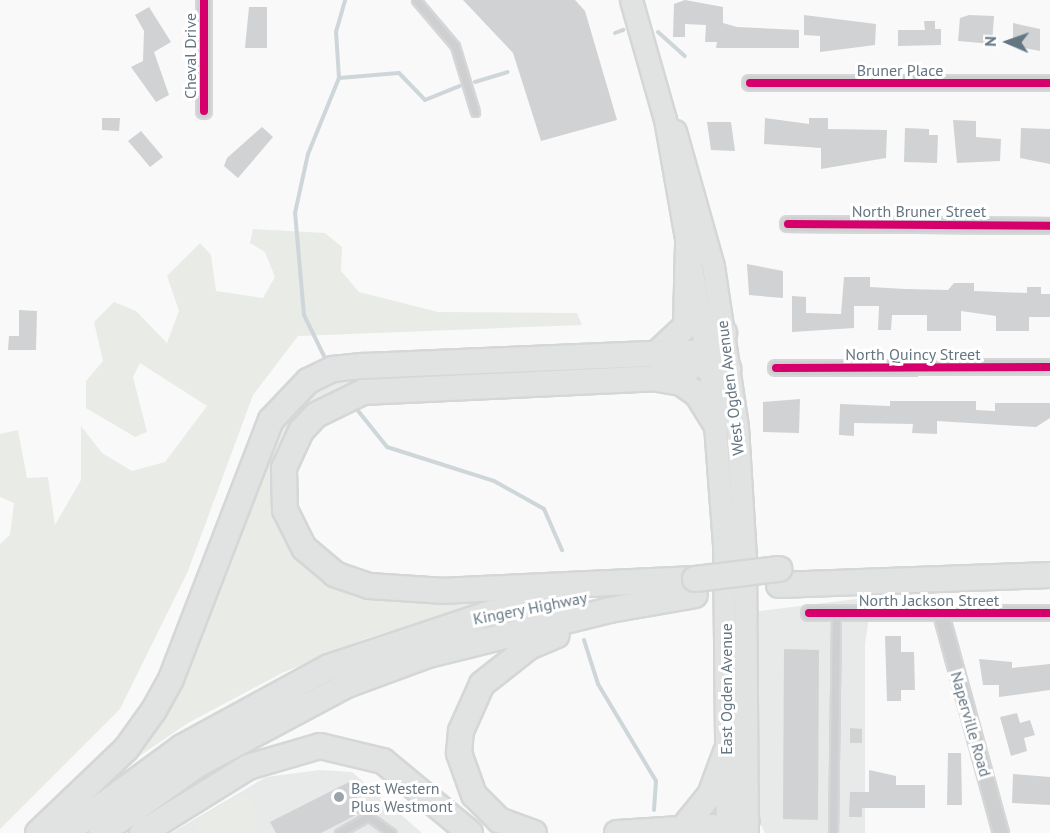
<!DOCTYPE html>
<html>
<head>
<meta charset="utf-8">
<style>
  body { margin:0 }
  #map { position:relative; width:1050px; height:833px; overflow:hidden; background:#f9f9f9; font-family:"PT Sans",sans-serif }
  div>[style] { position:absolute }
  .built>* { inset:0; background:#e8e9e9 }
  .green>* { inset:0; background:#e8ebe6 }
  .stream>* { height:4px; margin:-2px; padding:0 2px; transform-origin:2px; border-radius:2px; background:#ced6d9 }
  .building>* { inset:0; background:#d0d2d3 }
  .roads { filter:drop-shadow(2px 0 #d5d6d7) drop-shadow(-2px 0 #d5d6d7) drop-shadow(0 2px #d5d6d7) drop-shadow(0 -2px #d5d6d7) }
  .lane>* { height:7px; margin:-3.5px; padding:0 3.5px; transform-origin:3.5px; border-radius:3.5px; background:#cecfd0 }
  .street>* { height:14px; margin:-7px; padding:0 7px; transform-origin:7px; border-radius:7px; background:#cecfd0 }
  .primary>* { height:21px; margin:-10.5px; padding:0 10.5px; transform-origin:10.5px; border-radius:10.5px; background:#e1e2e2 }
  .highway>* { height:24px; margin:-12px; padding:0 12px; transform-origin:12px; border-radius:12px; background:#e1e2e2 }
  .bridges { filter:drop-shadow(2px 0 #d5d6d6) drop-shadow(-2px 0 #d5d6d6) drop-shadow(0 2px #d5d6d6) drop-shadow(0 -2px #d5d6d6) }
  .highway-bridge>* { height:24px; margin:-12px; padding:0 12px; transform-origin:12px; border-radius:12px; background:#e1e2e2 }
  .cycleway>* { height:8px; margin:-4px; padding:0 4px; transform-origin:4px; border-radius:4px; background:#d6006c }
  .dots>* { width:16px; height:16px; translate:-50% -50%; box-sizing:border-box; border:3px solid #fff; border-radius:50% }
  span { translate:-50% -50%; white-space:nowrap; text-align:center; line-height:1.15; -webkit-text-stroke:6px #fff; paint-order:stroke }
  .street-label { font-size:16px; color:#657683 }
  .poi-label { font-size:16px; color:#657683 }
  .left { translate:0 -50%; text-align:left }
  .north { position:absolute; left:978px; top:12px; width:60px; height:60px; -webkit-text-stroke:4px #fff; paint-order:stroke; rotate:272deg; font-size:16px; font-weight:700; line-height:24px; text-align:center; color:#657683 }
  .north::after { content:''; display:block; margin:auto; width:21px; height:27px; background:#657683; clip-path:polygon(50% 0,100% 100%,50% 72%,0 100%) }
</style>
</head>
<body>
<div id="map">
  <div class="built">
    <i style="clip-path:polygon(872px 597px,865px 644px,865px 833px,765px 833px,757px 817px,753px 612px)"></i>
    <i style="clip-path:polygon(320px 770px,352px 772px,422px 833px,171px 833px,266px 777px)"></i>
  </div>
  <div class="green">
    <i style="clip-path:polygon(253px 229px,325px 233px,342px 247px,341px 271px,359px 292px,438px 312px,577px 313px,582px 325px,298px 336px,253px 395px,188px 571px,120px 709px,0 829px,0 544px,10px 535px,14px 503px,0 497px,0 434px,18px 430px,27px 478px,48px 477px,55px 525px,81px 480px,81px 426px,102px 453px,132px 471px,165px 462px,207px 406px,140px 363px,133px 377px,147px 432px,135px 437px,86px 408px,86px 381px,103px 361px,94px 322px,114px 302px,136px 311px,167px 343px,179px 311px,167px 276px,200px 243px,211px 255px,216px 291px,263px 298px,275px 277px,265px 252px,250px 243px)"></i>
    <i style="clip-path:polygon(522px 367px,524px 375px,359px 383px,276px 466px,314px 569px,475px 598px,478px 604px,368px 638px,282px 673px,188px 723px,113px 774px,276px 426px,308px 392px,343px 375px)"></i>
    <i style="clip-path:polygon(241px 793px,255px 804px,257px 833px,195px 833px,201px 819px)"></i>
  </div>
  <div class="stream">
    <i style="left:658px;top:32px;width:36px;rotate:42deg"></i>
    <i style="left:615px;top:33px;width:9px;rotate:-21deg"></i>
    <i style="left:339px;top:78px;width:60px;rotate:-4.8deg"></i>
    <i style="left:399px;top:73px;width:37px;rotate:46deg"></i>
    <i style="left:425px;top:100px;width:37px;rotate:-22deg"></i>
    <i style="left:475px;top:82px;width:34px;rotate:-17deg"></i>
    <i style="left:325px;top:358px;width:48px;rotate:-116deg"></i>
    <i style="left:304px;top:315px;width:102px;rotate:-95deg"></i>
    <i style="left:295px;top:213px;width:60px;rotate:-77.6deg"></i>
    <i style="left:308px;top:154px;width:82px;rotate:-67.8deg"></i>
    <i style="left:339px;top:78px;width:46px;rotate:-93.7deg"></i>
    <i style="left:336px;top:32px;width:33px;rotate:-74deg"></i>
    <i style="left:355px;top:407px;width:51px;rotate:51.3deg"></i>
    <i style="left:387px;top:447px;width:112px;rotate:17.6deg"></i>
    <i style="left:494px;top:481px;width:57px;rotate:29.2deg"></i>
    <i style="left:544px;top:509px;width:45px;rotate:66.3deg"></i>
    <i style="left:584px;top:640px;width:46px;rotate:72.3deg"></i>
    <i style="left:598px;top:684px;width:113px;rotate:59.1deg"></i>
    <i style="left:656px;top:781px;width:29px;rotate:94deg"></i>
  </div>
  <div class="building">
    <i style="clip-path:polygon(463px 0,575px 0,585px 11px,617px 120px,541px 141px,513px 53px)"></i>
    <i style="clip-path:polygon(685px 0,723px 7px,723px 23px,737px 27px,799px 30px,799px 48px,716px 48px,717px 42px,705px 42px,706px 25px,685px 24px,685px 37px,673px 37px,674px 4px)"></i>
    <i style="clip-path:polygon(149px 7px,171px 42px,154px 52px,169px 95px,156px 102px,131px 67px,143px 61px,144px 31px,135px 15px)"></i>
    <i style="clip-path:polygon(249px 7px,267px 7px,267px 48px,245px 48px)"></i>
    <i style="clip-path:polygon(804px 15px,876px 24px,875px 45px,820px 52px,820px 36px,804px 35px)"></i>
    <i style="clip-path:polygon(969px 15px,994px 16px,992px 44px,958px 41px,960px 18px)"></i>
    <i style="clip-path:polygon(924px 21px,935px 21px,935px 29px,941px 29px,941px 45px,898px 46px,898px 30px,925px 30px)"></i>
    <i style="clip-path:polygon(1013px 23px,1040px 29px,1040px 51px,1013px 46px)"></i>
    <i style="clip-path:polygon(102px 118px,120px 118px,119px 131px,102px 130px)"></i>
    <i style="clip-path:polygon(765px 118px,809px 124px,809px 118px,828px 118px,828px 129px,887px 130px,886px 158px,821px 169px,821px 148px,764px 144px)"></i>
    <i style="clip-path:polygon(953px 120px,976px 121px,976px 137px,1001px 139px,1000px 161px,957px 163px)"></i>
    <i style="clip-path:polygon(707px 122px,731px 122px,735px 151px,711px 150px)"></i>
    <i style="clip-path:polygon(262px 127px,273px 137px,238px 178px,224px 166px,227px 158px)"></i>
    <i style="clip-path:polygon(905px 128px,929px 129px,929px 135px,938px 135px,937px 163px,904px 162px)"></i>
    <i style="clip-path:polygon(1021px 128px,1050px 129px,1050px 164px,1020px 158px)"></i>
    <i style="clip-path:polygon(141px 131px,163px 157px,150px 167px,128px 141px)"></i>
    <i style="clip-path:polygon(747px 264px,783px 271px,783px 298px,749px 295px)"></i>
    <i style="clip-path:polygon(844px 277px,870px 277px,870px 287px,905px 289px,948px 290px,954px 283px,974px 283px,974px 291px,1027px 293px,1027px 287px,1041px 287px,1041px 294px,1050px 294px,1050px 317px,1029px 317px,1029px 331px,996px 331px,996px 316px,961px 311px,961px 331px,927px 331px,927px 315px,892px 315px,891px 330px,878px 330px,879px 306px,854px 306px,854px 328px,792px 332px,792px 296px,806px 297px,806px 313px,841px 314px)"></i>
    <i style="clip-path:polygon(19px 310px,37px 311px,36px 350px,8px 350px,9px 336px,19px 336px)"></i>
    <i style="clip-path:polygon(800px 399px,799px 433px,763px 432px,763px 402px)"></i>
    <i style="clip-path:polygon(890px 401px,976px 401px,976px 410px,995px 411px,995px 403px,1050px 403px,1050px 418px,1036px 427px,937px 421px,937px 434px,912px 433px,913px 424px,854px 423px,854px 436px,839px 435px,840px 404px,890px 406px)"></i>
    <i style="clip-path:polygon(885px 636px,901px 636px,901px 652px,914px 652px,915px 690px,901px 690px,901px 701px,887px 701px)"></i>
    <i style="clip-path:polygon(784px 649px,819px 650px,818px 820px,783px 819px)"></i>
    <i style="clip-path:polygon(979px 659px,1012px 662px,1012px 668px,1050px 664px,1050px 690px,999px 697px,999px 685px,983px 685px)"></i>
    <i style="clip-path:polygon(1017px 713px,1020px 723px,1030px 720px,1035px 735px,1024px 738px,1027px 751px,1011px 756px,1000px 717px)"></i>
    <i style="clip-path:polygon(850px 728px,862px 729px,862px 743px,850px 743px)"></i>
    <i style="clip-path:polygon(948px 753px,961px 753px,962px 805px,947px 805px)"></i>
    <i style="clip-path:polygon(869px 770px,896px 776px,896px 785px,925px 785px,925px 808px,862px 808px,862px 817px,849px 817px,850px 792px,869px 792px)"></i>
    <i style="clip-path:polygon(1013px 774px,1050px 777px,1050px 805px,1012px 803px)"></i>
    <i style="clip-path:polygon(349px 782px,364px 811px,321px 833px,276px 833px,270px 822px)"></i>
  </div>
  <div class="roads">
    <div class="lane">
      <i style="left:416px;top:0;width:60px;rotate:49.7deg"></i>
      <i style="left:455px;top:46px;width:69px;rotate:73.1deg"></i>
      <i style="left:339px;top:833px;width:34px;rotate:-30deg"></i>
      <i style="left:368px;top:816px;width:29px;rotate:36deg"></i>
      <i style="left:833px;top:833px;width:220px;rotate:-89.2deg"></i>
    </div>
    <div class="street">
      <i style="left:750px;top:83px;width:300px"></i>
      <i style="left:204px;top:111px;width:111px;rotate:-90deg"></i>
      <i style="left:788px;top:224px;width:262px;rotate:0.4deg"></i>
      <i style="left:776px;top:368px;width:274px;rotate:-0.2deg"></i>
      <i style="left:809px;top:613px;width:241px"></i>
      <i style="left:941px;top:614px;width:227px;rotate:74.7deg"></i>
    </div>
    <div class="primary">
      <i style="left:631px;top:0;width:124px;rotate:74.1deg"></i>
      <i style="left:665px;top:119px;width:270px;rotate:80deg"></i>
      <i style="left:712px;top:385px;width:161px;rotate:85.7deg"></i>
      <i style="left:724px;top:546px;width:287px;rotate:89.4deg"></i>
      <i style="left:675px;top:131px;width:140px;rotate:74.3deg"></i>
      <i style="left:713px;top:266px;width:163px;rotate:81.5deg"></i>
      <i style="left:737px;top:427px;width:129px;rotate:86.5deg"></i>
      <i style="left:745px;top:556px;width:277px;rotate:89.6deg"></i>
    </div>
    <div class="highway">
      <i style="left:656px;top:354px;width:41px;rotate:-43deg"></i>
      <i style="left:686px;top:326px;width:81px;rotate:-88.6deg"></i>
      <i style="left:658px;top:379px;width:23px;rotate:10deg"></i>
      <i style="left:681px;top:383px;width:19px;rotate:35deg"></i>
      <i style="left:697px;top:394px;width:36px;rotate:58deg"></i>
      <i style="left:695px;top:579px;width:250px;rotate:177.3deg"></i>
      <i style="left:445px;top:591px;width:76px;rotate:-176.2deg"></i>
      <i style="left:369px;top:586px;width:36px;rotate:-161deg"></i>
      <i style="left:335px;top:574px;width:40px;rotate:-140deg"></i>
      <i style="left:304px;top:548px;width:42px;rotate:-116.6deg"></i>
      <i style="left:285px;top:510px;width:42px;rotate:-91.4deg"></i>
      <i style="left:284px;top:468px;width:41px;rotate:-65.3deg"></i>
      <i style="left:301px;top:431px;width:22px;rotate:-47deg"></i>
      <i style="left:316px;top:415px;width:52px;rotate:-26.1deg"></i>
      <i style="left:363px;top:392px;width:293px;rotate:-2.7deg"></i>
      <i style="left:656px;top:378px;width:43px;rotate:-17.6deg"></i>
      <i style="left:697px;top:365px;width:42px;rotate:-49.8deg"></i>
      <i style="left:779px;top:585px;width:271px;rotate:-2.1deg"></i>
      <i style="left:683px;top:828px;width:43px;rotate:-50.7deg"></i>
      <i style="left:710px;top:795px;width:46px;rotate:-69.6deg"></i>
      <i style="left:38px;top:833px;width:122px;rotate:-43.7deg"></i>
      <i style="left:126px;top:749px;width:48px;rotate:-54.3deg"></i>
      <i style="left:154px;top:710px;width:35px;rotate:-61deg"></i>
      <i style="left:171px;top:679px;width:278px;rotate:-68.9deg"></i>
      <i style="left:271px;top:420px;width:54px;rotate:-46.5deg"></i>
      <i style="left:308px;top:381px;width:28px;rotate:-26deg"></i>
      <i style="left:333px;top:369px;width:31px;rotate:-6deg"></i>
      <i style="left:364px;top:366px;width:292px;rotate:-2.4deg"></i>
      <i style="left:656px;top:354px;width:38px;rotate:-2deg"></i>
      <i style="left:694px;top:353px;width:38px;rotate:25deg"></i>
      <i style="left:65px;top:833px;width:145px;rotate:-36.3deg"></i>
      <i style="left:182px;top:747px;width:167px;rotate:-28.6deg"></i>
      <i style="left:329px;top:667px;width:167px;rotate:-18.5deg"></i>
      <i style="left:487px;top:614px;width:82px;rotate:-10.5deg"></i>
      <i style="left:101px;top:833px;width:118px;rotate:-35.3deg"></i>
      <i style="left:197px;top:765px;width:170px;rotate:-28.1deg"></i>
      <i style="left:347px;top:685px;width:86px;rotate:-20.3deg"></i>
      <i style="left:428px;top:655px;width:187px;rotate:-13.9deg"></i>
      <i style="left:610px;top:610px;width:86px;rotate:-10deg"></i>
      <i style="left:142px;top:833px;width:125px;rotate:-31.9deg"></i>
      <i style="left:248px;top:767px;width:75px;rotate:-16.3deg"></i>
      <i style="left:320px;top:746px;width:65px;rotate:13.4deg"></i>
      <i style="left:383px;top:761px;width:113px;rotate:39.6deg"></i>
      <i style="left:534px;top:833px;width:37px;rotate:-160deg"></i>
      <i style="left:499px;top:820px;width:35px;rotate:-135deg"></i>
      <i style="left:474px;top:795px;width:45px;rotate:-109.7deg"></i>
      <i style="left:459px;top:753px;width:22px;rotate:-85deg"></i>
      <i style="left:461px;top:731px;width:51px;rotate:-65.9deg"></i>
      <i style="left:482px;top:684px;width:60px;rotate:-38.2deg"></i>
      <i style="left:529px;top:647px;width:30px;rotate:-23deg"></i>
      <i style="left:617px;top:833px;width:95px;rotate:-3.6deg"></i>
      <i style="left:712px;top:827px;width:12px;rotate:31deg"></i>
      <i style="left:733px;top:833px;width:18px;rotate:-41deg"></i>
    </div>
  </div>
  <div class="bridges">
    <div class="highway-bridge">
      <i style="left:695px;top:579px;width:85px;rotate:-6.8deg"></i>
    </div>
  </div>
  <div class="cycleway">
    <i style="left:750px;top:83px;width:300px"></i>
    <i style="left:204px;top:111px;width:111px;rotate:-90deg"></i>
    <i style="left:788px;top:224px;width:262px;rotate:0.4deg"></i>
    <i style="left:776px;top:368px;width:274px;rotate:-0.2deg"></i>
    <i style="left:809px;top:613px;width:241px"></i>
  </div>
  <div class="dots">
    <i style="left:339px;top:797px;background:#99a4ac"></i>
  </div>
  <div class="street-label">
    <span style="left:190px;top:56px;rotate:-90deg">Cheval Drive</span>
    <span style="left:900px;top:70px">Bruner Place</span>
    <span style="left:919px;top:211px">North Bruner Street</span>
    <span style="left:913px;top:354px">North Quincy Street</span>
    <span style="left:730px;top:388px;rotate:-97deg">West Ogden Avenue</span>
    <span style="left:929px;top:600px">North Jackson Street</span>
    <span style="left:530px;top:608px;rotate:-11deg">Kingery Highway</span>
    <span style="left:726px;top:689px;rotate:-90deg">East Ogden Avenue</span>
    <span style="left:971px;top:724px;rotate:74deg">Naperville Road</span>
  </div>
  <div class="poi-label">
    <span class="left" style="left:351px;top:797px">Best Western<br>Plus Westmont</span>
  </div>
  <div class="north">N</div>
</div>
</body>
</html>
